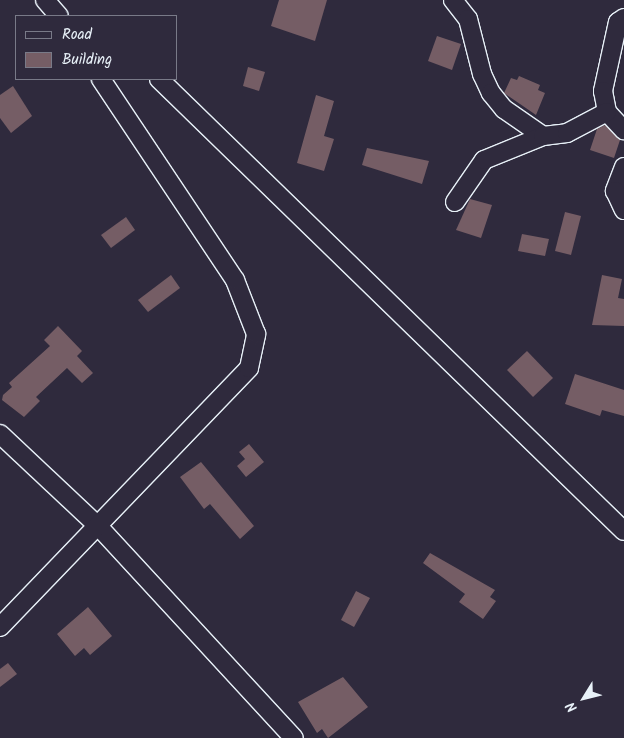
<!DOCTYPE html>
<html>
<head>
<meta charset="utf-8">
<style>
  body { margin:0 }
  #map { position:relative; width:624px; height:738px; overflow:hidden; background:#2f2a3d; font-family:Kalam,sans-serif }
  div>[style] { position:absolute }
  .building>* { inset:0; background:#755d65 }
  .roads { filter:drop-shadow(1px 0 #e8f1f8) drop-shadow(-1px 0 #e8f1f8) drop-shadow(0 1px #e8f1f8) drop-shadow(0 -1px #e8f1f8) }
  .minor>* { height:18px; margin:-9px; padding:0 9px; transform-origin:9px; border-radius:9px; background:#2f2a3d }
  span { translate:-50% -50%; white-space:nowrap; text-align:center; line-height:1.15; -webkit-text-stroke:4.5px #2f2a3d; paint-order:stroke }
  .legend { position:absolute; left:15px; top:15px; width:162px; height:65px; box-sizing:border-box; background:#2f2a3d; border:1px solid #797a88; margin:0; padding:6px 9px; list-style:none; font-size:15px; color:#e8f1f8 }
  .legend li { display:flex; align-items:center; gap:10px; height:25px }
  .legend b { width:25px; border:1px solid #797a88 }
  .north { position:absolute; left:559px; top:673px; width:50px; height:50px; -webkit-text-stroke:4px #2f2a3d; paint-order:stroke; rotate:234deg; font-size:14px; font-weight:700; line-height:20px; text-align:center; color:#e8f1f8 }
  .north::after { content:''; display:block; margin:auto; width:18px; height:22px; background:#e8f1f8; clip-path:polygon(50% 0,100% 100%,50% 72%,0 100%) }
</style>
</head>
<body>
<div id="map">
  <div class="building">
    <i style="clip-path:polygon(279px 0,327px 0,315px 41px,271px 26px)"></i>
    <i style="clip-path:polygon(437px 36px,461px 44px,452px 70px,428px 61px)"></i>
    <i style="clip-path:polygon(248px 67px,265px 72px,259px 91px,243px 86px)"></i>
    <i style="clip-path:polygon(519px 76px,540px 85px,538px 90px,545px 93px,536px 115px,504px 93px,511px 78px,517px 80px)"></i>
    <i style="clip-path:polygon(13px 86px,32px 116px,11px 133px,0 118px,0 95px)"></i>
    <i style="clip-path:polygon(316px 95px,334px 101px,324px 136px,334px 139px,324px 171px,297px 163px)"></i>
    <i style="clip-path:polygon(605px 125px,620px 140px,614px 158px,590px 150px,597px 129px)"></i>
    <i style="clip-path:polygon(367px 148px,429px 161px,422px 184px,362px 165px)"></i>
    <i style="clip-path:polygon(470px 199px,492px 205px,481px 238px,456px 230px)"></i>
    <i style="clip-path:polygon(565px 212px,581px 216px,571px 255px,555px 251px)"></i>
    <i style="clip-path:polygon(126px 217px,135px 230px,111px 248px,101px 235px)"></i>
    <i style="clip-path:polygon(522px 234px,549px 239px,545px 256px,518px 251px)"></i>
    <i style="clip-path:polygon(171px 275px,180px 288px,148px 312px,138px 300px)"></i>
    <i style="clip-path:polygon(602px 275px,622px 279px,618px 298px,624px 299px,624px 326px,592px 325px)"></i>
    <i style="clip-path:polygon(58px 326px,82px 351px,77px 356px,93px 373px,82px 383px,67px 368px,36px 397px,40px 401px,24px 417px,2px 400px,3px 395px,12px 387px,9px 383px,50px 346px,44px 340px)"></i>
    <i style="clip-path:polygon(527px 351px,553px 378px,533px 397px,507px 370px)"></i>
    <i style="clip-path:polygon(575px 374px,624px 390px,624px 416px,602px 410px,600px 416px,565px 404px)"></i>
    <i style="clip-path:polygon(249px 444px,264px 462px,246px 477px,237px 466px,245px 459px,239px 452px)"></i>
    <i style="clip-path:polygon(201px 462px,254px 526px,240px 539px,210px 504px,204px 509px,180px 477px)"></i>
    <i style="clip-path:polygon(430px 553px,495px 590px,490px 597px,496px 601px,483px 619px,459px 602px,465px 594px,423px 563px)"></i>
    <i style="clip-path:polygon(356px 591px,370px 598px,354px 627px,341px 620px)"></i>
    <i style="clip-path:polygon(88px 607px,112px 636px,90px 655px,84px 648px,75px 656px,57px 634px)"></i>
    <i style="clip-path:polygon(8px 663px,17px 674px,0 687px,0 669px)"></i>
    <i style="clip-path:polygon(343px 677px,368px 707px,328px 738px,322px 729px,317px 733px,298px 702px)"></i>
  </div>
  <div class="roads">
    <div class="minor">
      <i style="left:45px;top:0;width:21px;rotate:49deg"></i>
      <i style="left:453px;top:0;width:24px;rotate:52deg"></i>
      <i style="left:468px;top:19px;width:57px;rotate:75.7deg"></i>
      <i style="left:482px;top:74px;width:21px;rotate:65deg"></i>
      <i style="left:491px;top:93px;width:21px;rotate:51deg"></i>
      <i style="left:504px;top:109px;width:47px;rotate:34.7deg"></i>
      <i style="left:624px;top:18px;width:7px;rotate:146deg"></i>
      <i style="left:618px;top:22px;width:71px;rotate:102.3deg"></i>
      <i style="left:603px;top:91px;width:21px;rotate:79deg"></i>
      <i style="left:607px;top:112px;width:25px;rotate:47deg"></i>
      <i style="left:159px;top:79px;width:648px;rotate:44.19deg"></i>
      <i style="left:624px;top:167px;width:26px;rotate:111deg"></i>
      <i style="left:615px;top:191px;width:21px;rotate:65deg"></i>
      <i style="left:455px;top:202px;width:51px;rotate:-55.4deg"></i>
      <i style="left:484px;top:160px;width:64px;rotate:-22.1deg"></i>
      <i style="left:543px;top:136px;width:24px;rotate:-7deg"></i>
      <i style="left:567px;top:133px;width:45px;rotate:-27.7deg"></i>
      <i style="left:0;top:434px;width:136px;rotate:43.2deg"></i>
      <i style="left:99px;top:527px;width:287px;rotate:47.3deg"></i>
      <i style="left:0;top:627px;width:359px;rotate:-46.1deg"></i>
      <i style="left:249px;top:368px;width:35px;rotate:-78deg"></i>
      <i style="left:256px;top:334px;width:58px;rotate:-111.3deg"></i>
      <i style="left:235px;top:280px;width:242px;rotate:-123.7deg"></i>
    </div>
  </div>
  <ul class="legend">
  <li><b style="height:6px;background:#2f2a3d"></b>Road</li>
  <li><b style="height:14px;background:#755d65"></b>Building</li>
  </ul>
  <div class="north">N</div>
</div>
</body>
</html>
